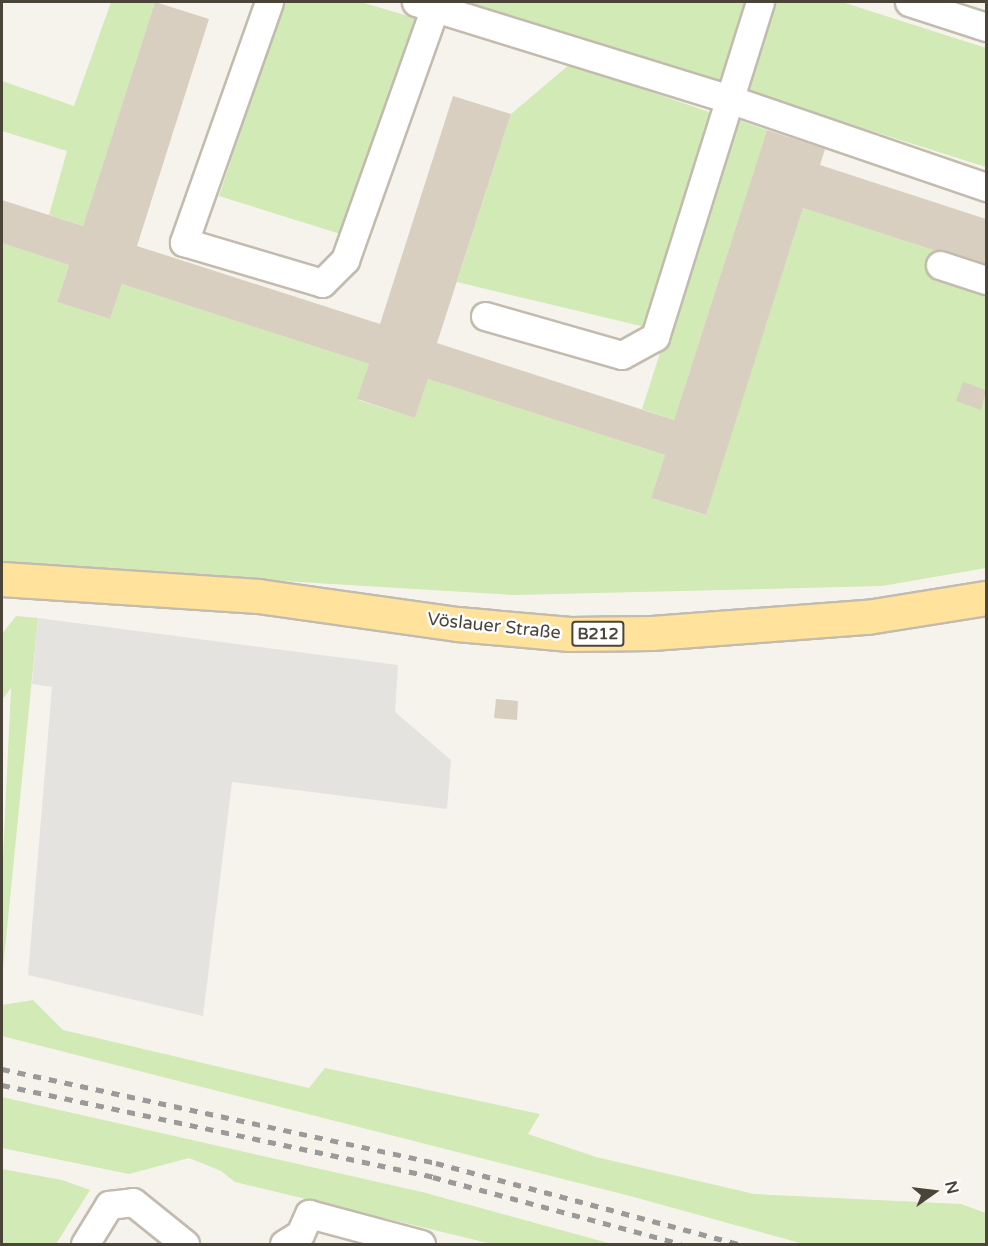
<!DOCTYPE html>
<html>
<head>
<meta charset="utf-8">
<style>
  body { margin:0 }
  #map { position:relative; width:988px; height:1246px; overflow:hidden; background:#f6f3ec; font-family:"Varela Round",sans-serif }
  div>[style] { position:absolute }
  .green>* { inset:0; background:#d2eab5 }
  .parking>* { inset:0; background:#e5e3e0 }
  .building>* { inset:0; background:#d8cfc1 }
  .roads { filter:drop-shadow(2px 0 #c2bbae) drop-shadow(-2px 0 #c2bbae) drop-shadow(0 2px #c2bbae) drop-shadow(0 -2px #c2bbae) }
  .minor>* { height:27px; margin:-13.5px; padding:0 13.5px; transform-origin:13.5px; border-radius:13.5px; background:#fff }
  .major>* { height:33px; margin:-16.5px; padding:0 16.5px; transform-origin:16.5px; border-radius:16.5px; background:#ffe39c }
  .rail>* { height:4.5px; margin-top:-2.25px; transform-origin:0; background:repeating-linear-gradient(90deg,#9a9a9a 0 8px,transparent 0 16px) }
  span { translate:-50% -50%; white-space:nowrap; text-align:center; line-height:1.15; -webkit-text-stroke:5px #fff; paint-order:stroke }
  .shield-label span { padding:2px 4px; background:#fff; border:2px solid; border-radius:4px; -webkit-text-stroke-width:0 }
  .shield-label { font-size:16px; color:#4b4439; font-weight:700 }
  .street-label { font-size:18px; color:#4b4439 }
  .frame { position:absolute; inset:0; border:3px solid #4b4439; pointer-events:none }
  .north { position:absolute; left:904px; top:1162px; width:60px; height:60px; -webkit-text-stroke:4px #fff; paint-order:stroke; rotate:76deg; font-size:16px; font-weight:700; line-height:24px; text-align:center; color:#4b4439 }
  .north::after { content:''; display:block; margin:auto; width:21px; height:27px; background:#4b4439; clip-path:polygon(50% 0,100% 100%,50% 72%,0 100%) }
</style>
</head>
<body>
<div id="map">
  <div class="green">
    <i style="clip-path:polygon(111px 2px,155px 2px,83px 226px,49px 215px,67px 151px,2px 131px,2px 81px,74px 106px)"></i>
    <i style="clip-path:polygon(283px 2px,361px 2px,421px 20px,350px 237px,219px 196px)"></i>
    <i style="clip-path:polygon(466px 2px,750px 2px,722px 86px)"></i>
    <i style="clip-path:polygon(769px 2px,842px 2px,986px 48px,986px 167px,741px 90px)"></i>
    <i style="clip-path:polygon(570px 64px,715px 114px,645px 327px,457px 282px,511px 114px)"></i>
    <i style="clip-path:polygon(735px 119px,767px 130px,674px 420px,642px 409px)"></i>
    <i style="clip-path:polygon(803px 208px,986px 267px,986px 568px,882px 586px,514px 595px,2px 564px,2px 243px,69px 265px,57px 302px,110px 319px,122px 284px,369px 364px,358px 400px,415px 418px,428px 379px,665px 455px,651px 498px,705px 515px)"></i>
    <i style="clip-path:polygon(16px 616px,38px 618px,2px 979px,2px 877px,11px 688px,2px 700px,2px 634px)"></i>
    <i style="clip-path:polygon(33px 1000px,63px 1030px,309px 1088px,325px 1068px,540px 1114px,528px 1134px,596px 1157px,754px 1194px,961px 1204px,986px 1213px,986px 1244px,804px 1244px,630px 1196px,2px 1036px,2px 1005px)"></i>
    <i style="clip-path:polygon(2px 1097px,422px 1192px,612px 1244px,492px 1244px,235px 1182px,221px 1171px,189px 1158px,129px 1174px,2px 1148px)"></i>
    <i style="clip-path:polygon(2px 1169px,62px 1180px,90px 1190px,56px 1244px,2px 1244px)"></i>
  </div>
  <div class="parking">
    <i style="clip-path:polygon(38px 618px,398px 665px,395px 712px,451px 760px,447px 809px,232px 782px,203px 1016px,28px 975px,52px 687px,32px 684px)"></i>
  </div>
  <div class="building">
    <i style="clip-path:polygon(155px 2px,209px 19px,137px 246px,380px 324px,453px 96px,511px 114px,437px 343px,674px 420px,767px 130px,825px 149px,820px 165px,986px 219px,986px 267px,803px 208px,706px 515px,651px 498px,665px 455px,428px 379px,415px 418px,357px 399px,369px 364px,122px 284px,110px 319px,57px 302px,69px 265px,2px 243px,2px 200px,83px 226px)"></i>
    <i style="clip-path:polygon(963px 382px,986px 390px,981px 410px,956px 401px)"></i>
    <i style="clip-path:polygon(496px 699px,518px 701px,517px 720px,494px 718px)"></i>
  </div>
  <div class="roads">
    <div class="minor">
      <i style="left:269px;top:2px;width:255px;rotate:109.5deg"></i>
      <i style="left:184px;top:242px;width:144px;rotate:16.5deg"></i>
      <i style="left:322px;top:283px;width:33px;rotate:-45deg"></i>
      <i style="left:345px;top:260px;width:274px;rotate:-70.4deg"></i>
      <i style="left:416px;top:2px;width:328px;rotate:17.2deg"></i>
      <i style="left:729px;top:99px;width:272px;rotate:18.9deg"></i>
      <i style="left:909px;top:2px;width:81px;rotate:18deg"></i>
      <i style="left:940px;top:265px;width:48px;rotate:18.1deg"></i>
      <i style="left:485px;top:316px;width:142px;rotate:15.9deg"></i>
      <i style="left:622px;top:355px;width:38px;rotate:-29deg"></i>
      <i style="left:655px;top:337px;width:351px;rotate:-72.6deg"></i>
      <i style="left:85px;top:1244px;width:46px;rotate:-58.4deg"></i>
      <i style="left:109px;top:1205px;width:24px;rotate:-7deg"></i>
      <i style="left:133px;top:1202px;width:67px;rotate:38.9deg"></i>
      <i style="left:284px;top:1244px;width:19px;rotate:-32deg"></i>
      <i style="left:300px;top:1234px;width:22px;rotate:-66deg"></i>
      <i style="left:309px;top:1214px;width:116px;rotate:15deg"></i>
    </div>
    <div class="major">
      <i style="left:2px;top:579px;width:257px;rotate:3.8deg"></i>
      <i style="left:258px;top:596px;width:201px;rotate:8deg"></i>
      <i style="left:457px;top:624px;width:113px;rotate:5.1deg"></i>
      <i style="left:570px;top:634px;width:82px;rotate:-0.7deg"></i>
      <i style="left:652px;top:633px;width:216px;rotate:-4.3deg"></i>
      <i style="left:867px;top:617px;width:121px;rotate:-9.1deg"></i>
    </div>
  </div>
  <div class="rail">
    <i style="left:2px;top:1069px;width:444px;rotate:12.2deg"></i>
    <i style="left:436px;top:1163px;width:313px;rotate:15deg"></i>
    <i style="left:2px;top:1085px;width:441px;rotate:12deg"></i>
    <i style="left:433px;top:1177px;width:257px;rotate:15.1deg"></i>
  </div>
  <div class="shield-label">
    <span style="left:598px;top:634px">B212</span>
  </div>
  <div class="street-label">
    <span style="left:494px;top:626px;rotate:6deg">Vöslauer Straße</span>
  </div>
  <div class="frame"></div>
  <div class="north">N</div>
</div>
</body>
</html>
